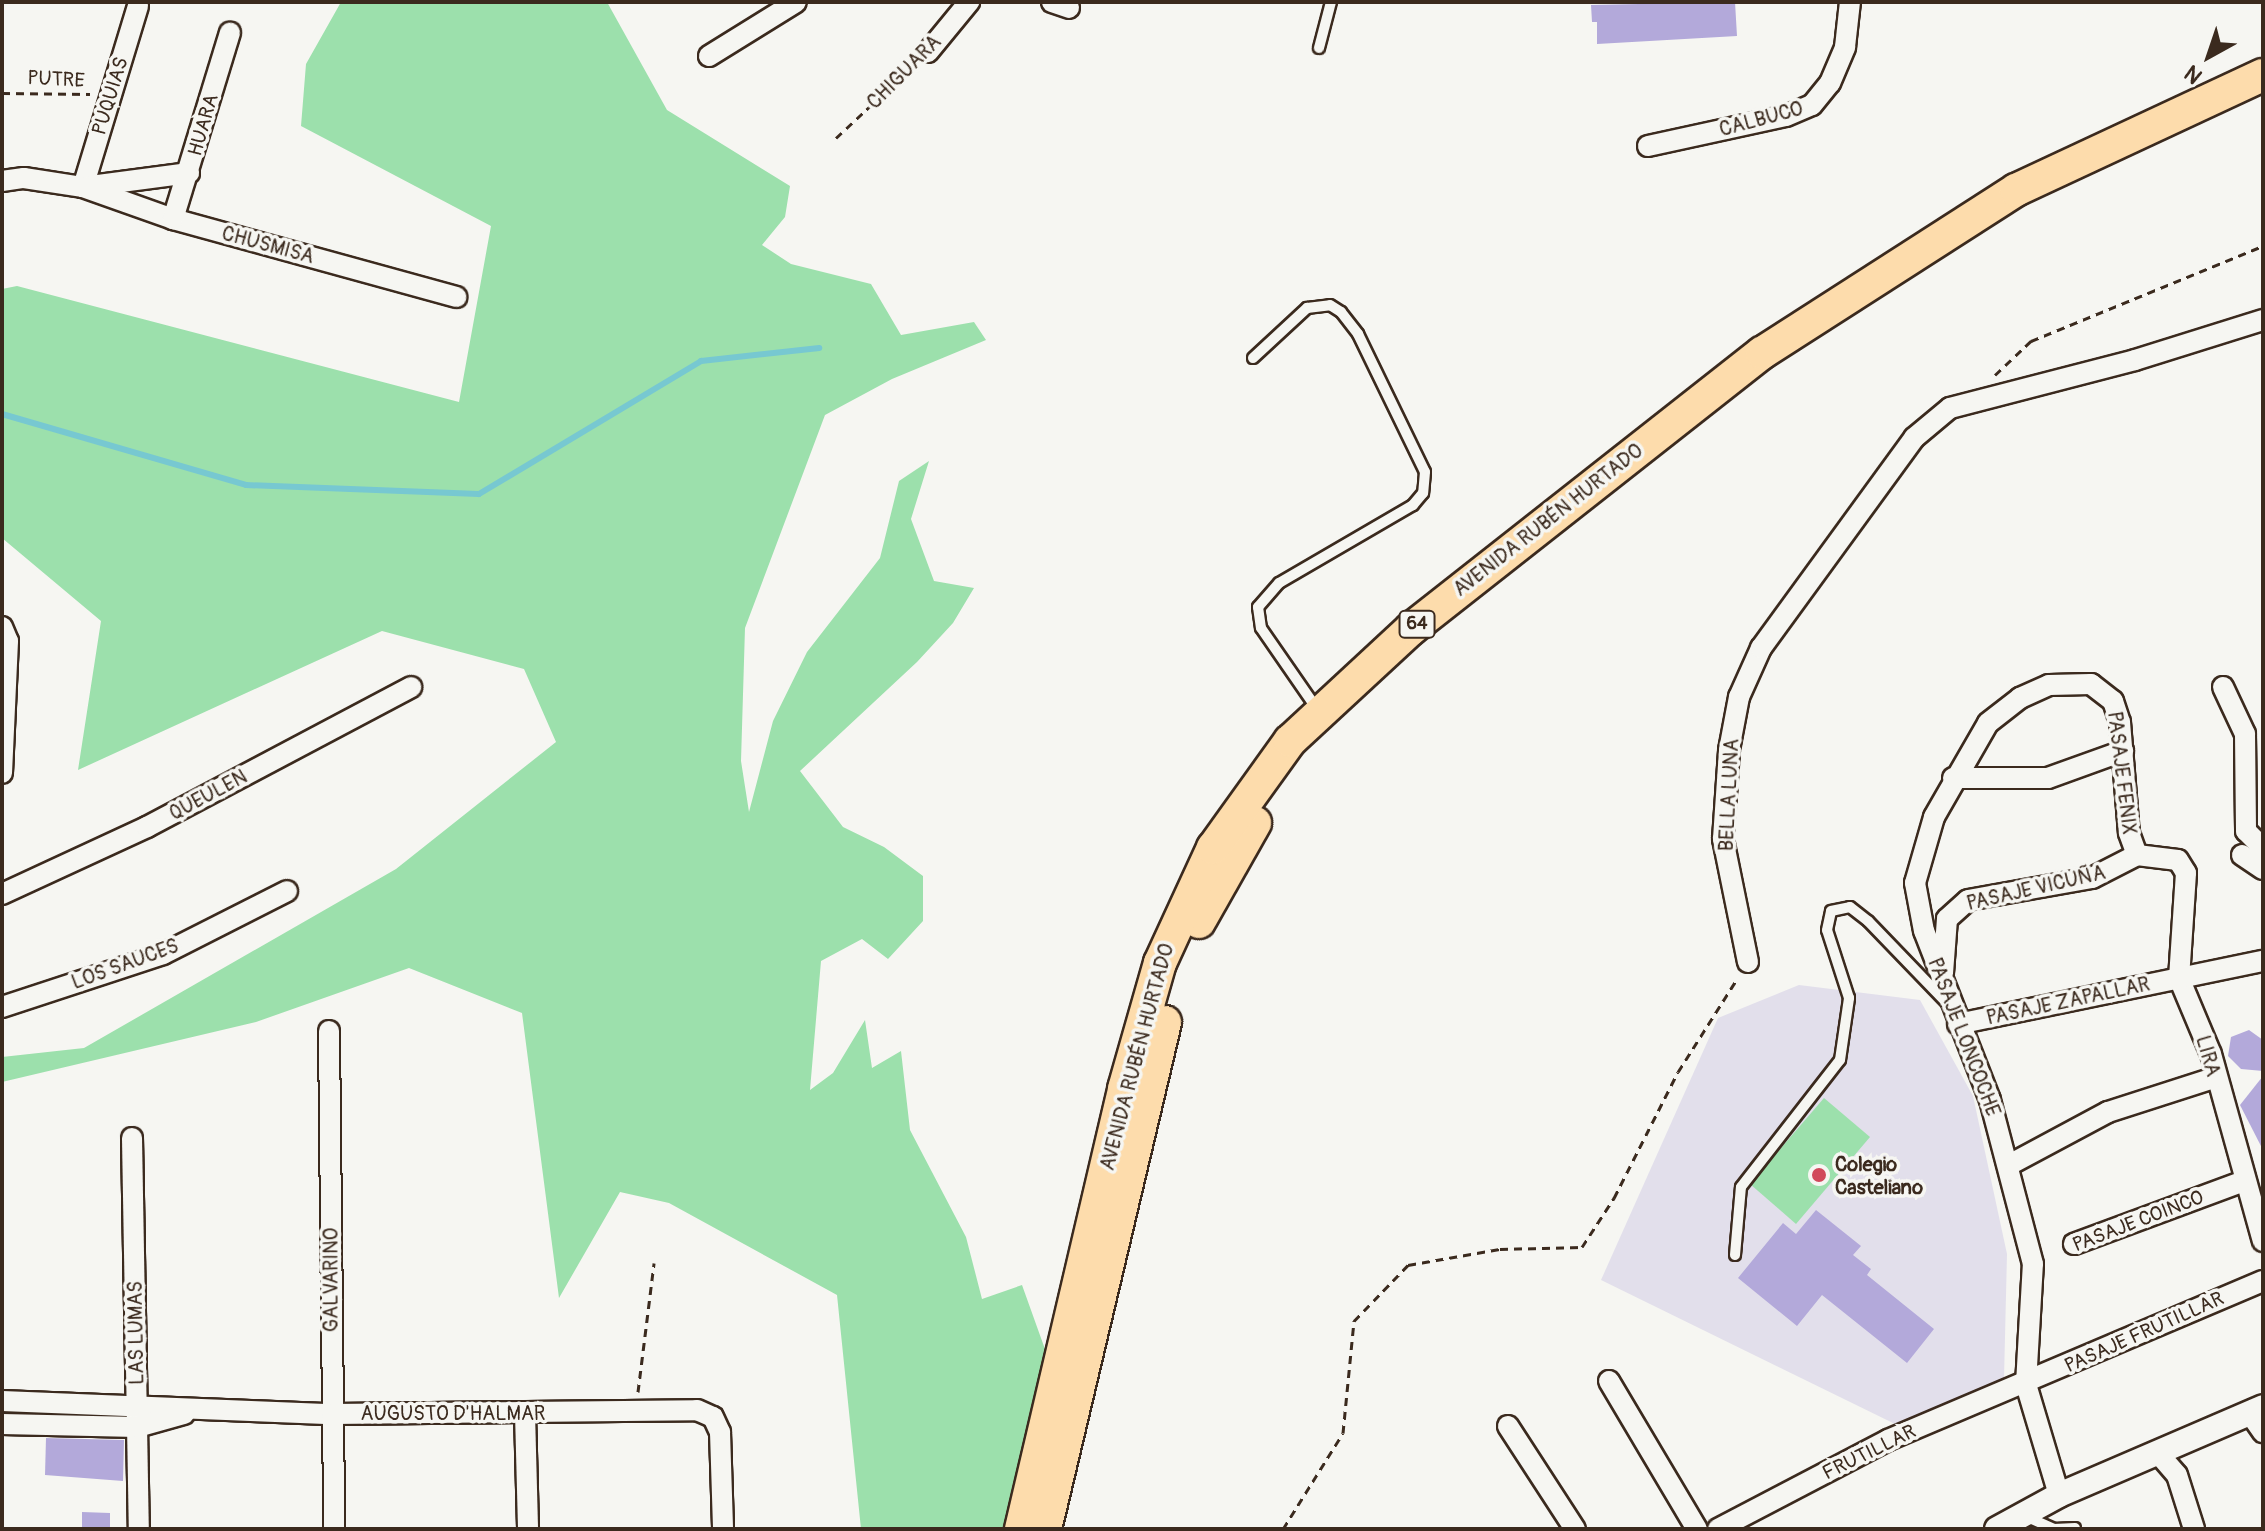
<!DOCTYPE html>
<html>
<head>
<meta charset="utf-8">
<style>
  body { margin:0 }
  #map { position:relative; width:2265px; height:1531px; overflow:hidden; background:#f6f6f2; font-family:Pangolin,sans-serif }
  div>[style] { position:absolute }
  .built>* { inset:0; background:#e2dfeb }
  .green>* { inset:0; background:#9ce0ac }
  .stream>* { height:6px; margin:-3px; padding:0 3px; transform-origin:3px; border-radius:3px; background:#77c8d1 }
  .building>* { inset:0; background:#b3a9da }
  .path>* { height:3px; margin-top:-1.5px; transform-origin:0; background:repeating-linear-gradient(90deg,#3b2a1e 0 8px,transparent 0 14px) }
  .roads { filter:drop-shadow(2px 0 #3b2a1e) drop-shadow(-2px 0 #3b2a1e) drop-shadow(0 2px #3b2a1e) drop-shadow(0 -2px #3b2a1e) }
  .service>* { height:10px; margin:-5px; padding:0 5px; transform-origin:5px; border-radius:5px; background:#f6f6f2 }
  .minor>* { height:20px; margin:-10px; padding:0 10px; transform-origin:10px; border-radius:10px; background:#f6f6f2 }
  .tertiary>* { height:24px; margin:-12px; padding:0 12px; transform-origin:12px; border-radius:12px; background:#f6f6f2 }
  .trunk>* { height:32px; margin:-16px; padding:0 16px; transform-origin:16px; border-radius:16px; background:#fddcac }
  .dots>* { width:22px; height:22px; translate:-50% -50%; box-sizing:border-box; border:4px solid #f6f6f2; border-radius:50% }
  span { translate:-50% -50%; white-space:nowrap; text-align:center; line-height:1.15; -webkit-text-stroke:7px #f6f6f2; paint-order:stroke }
  .shield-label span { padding:2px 6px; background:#f6f6f2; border:2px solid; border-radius:6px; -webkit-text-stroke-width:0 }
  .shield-label { font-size:18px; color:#3b2a1e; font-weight:700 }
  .street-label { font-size:20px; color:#3b2a1e }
  .poi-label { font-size:20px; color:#3b2a1e; font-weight:700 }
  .left { translate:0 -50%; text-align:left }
  .frame { position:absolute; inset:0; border:4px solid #3b2a1e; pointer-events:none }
  .north { position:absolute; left:2169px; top:16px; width:80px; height:80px; -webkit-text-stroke:6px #f6f6f2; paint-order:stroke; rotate:220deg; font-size:22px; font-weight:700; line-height:32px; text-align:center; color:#3b2a1e }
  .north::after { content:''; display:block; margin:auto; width:28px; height:36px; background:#3b2a1e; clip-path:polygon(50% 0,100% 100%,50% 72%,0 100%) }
</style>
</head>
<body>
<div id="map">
  <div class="built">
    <i style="clip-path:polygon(1799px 985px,1920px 1000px,1973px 1096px,2007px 1254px,2004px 1379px,1895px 1424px,1601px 1280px,1718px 1018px)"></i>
  </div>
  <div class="green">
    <i style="clip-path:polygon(341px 2px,607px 2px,667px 110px,790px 186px,785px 217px,762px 245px,791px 264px,871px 284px,901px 335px,974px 322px,986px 340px,892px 379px,825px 415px,745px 628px,741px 761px,749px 812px,773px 721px,807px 652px,880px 558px,899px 481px,929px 461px,911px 519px,934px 581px,974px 588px,953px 623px,917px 662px,800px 771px,843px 827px,884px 847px,923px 876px,923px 921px,888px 959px,862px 939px,821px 961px,810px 1090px,833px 1073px,865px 1020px,872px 1068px,901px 1051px,910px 1130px,966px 1237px,982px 1299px,1022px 1285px,1046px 1352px,1005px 1529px,861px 1529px,837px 1295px,669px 1203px,620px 1192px,559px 1298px,522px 1013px,409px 968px,256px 1022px,2px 1082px,2px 1057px,84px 1048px,396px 869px,556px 742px,524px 669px,382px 631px,78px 770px,101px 621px,2px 538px,2px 289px,17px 286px,459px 402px,491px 226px,301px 126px,306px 64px)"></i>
    <i style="clip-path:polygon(1824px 1098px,1870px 1137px,1796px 1224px,1750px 1184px)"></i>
  </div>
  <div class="stream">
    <i style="left:2px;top:414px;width:254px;rotate:16.2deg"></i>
    <i style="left:246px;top:485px;width:233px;rotate:2.2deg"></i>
    <i style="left:479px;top:494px;width:259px;rotate:-30.9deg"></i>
    <i style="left:701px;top:361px;width:119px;rotate:-6.3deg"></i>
  </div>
  <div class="building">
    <i style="clip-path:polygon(1735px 2px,1737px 36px,1597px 44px,1597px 22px,1592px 22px,1591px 5px)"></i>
    <i style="clip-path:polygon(2249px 1030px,2263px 1040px,2263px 1071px,2241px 1069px,2228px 1056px,2231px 1037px)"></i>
    <i style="clip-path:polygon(2263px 1076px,2263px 1150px,2240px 1105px)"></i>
    <i style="clip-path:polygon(1816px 1210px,1861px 1246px,1853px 1255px,1871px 1269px,1867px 1275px,1934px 1329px,1907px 1363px,1822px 1295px,1797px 1326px,1738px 1278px,1783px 1223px,1796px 1234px)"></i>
    <i style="clip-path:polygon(46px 1438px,124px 1440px,123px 1481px,45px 1475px)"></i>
    <i style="clip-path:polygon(82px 1512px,110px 1513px,110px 1529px,82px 1529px)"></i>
  </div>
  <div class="path">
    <i style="left:2px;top:93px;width:88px;rotate:0.7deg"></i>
    <i style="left:836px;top:138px;width:105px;rotate:-43.1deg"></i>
    <i style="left:1995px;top:375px;width:50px;rotate:-43.4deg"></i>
    <i style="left:2031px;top:341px;width:251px;rotate:-22.3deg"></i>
    <i style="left:638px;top:1392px;width:130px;rotate:-82.9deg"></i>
    <i style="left:1283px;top:1529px;width:113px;rotate:-58deg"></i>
    <i style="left:1343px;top:1433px;width:113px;rotate:-84.4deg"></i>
    <i style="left:1354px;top:1321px;width:78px;rotate:-46deg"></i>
    <i style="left:1408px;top:1265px;width:93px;rotate:-9.9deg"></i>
    <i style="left:1500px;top:1249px;width:82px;rotate:-1.4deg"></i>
    <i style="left:1582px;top:1247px;width:59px;rotate:-56.9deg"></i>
    <i style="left:1614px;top:1198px;width:141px;rotate:-63.1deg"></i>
    <i style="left:1678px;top:1072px;width:110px;rotate:-57.6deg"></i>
  </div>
  <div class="roads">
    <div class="service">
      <i style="left:1319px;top:48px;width:48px;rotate:-75.4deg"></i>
      <i style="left:1253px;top:358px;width:74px;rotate:-42.8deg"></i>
      <i style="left:1307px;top:308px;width:23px;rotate:-7deg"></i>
      <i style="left:1330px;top:305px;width:13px;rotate:32deg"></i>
      <i style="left:1341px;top:312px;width:28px;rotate:52deg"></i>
      <i style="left:1358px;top:334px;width:153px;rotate:64.1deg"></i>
      <i style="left:1425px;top:472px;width:21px;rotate:95deg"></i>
      <i style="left:1423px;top:493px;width:16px;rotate:130deg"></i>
      <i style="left:1413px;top:505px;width:155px;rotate:149.8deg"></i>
      <i style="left:1279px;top:583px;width:32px;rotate:131deg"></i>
      <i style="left:1258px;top:607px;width:21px;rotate:82deg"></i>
      <i style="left:1261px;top:628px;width:98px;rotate:55.3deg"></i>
      <i style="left:1735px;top:1255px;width:68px;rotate:-85deg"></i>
      <i style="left:1741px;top:1187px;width:161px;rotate:-52.1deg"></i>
      <i style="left:1840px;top:1060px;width:63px;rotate:-81.7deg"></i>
      <i style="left:1849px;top:998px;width:71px;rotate:-107.9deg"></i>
      <i style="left:1827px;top:930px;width:19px;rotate:-78deg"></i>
      <i style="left:1831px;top:911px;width:19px;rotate:-12deg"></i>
      <i style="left:1850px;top:907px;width:23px;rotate:38deg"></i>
      <i style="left:1868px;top:921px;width:114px;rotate:46.1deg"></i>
      <i style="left:2025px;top:1516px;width:32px;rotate:24deg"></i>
      <i style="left:2054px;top:1529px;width:21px;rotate:-3deg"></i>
    </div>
    <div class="minor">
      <i style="left:1052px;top:2px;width:18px;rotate:19deg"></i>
      <i style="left:138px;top:6px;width:189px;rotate:106.9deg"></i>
      <i style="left:83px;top:187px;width:107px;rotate:-7.5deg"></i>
      <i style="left:928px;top:52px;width:65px;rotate:-50.6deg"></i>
      <i style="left:709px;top:56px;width:102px;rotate:-31.8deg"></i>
      <i style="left:1648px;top:146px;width:141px;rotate:-12.3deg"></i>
      <i style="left:1786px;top:116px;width:28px;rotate:-23deg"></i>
      <i style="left:1812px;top:105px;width:28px;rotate:-51deg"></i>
      <i style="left:1830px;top:83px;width:39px;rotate:-67deg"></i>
      <i style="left:1845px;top:47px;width:45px;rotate:-83.7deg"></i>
      <i style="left:2px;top:181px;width:22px;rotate:-8deg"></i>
      <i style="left:24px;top:178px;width:60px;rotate:8.7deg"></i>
      <i style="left:83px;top:187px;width:96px;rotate:19.6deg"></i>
      <i style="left:173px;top:219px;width:294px;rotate:15.4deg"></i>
      <i style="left:173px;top:219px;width:195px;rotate:-73deg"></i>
      <i style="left:2px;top:627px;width:15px;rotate:67deg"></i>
      <i style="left:8px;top:641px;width:132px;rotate:92.6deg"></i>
      <i style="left:2223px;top:687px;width:52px;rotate:64.9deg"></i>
      <i style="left:2245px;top:734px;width:97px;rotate:89.4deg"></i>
      <i style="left:2246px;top:831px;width:24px;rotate:45deg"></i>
      <i style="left:1953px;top:778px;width:95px"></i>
      <i style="left:2048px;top:778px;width:80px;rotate:-19.8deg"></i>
      <i style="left:2242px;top:855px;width:25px;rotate:34deg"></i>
      <i style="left:2px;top:894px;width:160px;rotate:-24.8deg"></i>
      <i style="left:147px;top:827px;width:299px;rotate:-27.9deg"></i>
      <i style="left:1748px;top:962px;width:126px;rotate:-101.5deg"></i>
      <i style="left:1723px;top:839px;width:89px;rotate:-86.1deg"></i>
      <i style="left:1729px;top:750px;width:54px;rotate:-79.3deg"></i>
      <i style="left:1739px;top:697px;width:54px;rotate:-65.8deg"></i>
      <i style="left:1761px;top:648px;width:260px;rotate:-53.9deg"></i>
      <i style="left:1914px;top:438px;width:47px;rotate:-39.8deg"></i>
      <i style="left:1950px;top:408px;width:191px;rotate:-14.5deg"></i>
      <i style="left:2135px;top:360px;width:134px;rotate:-17.4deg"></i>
      <i style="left:1943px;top:973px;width:54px;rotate:-85.8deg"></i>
      <i style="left:1947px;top:919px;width:28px;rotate:-42deg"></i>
      <i style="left:1968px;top:900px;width:126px;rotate:-10.1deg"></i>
      <i style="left:2092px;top:878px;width:51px;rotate:-27.1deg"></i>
      <i style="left:2137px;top:855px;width:41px;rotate:7deg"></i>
      <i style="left:2178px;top:860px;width:15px;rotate:58deg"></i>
      <i style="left:2186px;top:873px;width:105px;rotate:93.8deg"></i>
      <i style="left:2179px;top:978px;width:82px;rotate:67.2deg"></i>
      <i style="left:2211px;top:1054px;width:194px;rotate:74.5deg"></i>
      <i style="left:2px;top:1007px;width:169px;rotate:-18.2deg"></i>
      <i style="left:163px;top:954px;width:139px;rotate:-26.9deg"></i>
      <i style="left:1958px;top:1024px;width:311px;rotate:-11.7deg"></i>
      <i style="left:329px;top:1031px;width:498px;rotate:89.4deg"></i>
      <i style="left:132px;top:1138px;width:391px;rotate:89deg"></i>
      <i style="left:2009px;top:1165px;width:112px;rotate:-28.2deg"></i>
      <i style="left:2108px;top:1112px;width:111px;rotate:-17.8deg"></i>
      <i style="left:2074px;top:1244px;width:181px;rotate:-20.3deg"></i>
      <i style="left:1609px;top:1381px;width:172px;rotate:59.3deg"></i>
      <i style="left:2px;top:1401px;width:330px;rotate:2.3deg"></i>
      <i style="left:332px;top:1414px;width:365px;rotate:-0.6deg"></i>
      <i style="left:697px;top:1410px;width:17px;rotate:24deg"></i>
      <i style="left:713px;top:1417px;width:17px;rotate:65deg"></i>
      <i style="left:720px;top:1432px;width:97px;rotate:88.2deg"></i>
      <i style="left:525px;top:1413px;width:116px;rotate:88.5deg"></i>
      <i style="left:2251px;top:1415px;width:21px;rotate:55deg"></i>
      <i style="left:2px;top:1424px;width:135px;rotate:1.3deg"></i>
      <i style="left:137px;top:1427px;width:49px;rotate:-15.5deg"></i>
      <i style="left:1508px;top:1426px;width:123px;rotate:57deg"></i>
      <i style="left:2157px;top:1452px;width:30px;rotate:49deg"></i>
      <i style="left:2177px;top:1475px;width:57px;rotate:72.5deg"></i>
      <i style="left:2059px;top:1495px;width:116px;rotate:-106.6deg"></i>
      <i style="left:2026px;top:1384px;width:120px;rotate:-86.7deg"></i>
      <i style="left:2033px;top:1264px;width:170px;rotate:-104.7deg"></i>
      <i style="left:1990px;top:1100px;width:181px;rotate:-111.3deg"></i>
      <i style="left:1924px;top:931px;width:49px;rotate:-100.6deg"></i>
      <i style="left:1915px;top:883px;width:69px;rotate:-73.9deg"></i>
      <i style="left:1934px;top:817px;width:108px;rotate:-60.1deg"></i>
      <i style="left:1988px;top:723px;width:41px;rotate:-38deg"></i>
      <i style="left:2020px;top:698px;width:32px;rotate:-24deg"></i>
      <i style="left:2049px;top:685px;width:42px;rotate:-1.4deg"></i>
      <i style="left:2091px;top:684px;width:28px;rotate:38deg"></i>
      <i style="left:2113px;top:701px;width:22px;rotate:72deg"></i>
      <i style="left:2120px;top:722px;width:111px;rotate:85.4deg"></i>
      <i style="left:2129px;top:833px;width:23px;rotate:70deg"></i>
      <i style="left:1718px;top:1529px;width:192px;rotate:-27.6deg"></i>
      <i style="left:1888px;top:1440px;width:407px;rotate:-23deg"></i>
    </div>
    <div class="tertiary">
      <i style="left:1997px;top:1529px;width:71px;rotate:-28.7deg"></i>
      <i style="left:2059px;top:1495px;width:222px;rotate:-23.3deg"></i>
    </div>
    <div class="trunk">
      <i style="left:1199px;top:922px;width:114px;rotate:-60.5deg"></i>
      <i style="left:1021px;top:1529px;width:452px;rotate:-76.8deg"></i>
      <i style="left:1124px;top:1089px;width:131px;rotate:-74.1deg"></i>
      <i style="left:1160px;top:963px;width:127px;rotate:-65.3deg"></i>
      <i style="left:1213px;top:848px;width:132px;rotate:-54.3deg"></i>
      <i style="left:1290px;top:741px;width:165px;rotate:-42.8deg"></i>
      <i style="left:1411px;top:629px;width:447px;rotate:-38.2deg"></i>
      <i style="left:1762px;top:353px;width:302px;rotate:-32.7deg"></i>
      <i style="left:2016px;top:190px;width:272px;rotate:-25deg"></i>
      <i style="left:1045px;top:1529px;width:521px;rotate:-76.68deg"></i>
    </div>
  </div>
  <div class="dots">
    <i style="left:1819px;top:1175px;background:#d1495b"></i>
  </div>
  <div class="shield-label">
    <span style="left:1417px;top:624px">64</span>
  </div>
  <div class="street-label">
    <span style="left:904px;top:72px;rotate:-45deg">CHIGUARA</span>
    <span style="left:56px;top:79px;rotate:3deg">PUTRE</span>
    <span style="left:110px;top:96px;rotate:-73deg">PUQUIAS</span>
    <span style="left:1761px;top:119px;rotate:-15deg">CALBUCO</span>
    <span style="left:203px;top:125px;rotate:-74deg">HUARA</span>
    <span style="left:268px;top:245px;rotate:15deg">CHUSMISA</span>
    <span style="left:1548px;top:520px;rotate:-38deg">AVENIDA RUBÉN HURTADO</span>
    <span style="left:2122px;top:773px;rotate:83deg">PASAJE FENIX</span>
    <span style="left:208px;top:795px;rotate:-28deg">QUEULEN</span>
    <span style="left:1729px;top:795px;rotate:-87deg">BELLA LUNA</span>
    <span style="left:2036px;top:888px;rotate:-13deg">PASAJE VICUÑA</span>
    <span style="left:125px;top:964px;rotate:-20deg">LOS SAUCES</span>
    <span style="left:2068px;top:1001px;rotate:-12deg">PASAJE ZAPALLAR</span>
    <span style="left:1964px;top:1037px;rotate:69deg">PASAJE LONCOCHE</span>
    <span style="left:2208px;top:1056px;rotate:74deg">LIRA</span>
    <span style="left:1137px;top:1057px;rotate:-75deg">AVENIDA RUBÉN HURTADO</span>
    <span style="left:2138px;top:1221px;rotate:-21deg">PASAJE COINCO</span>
    <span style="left:331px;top:1280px;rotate:-90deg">GALVARINO</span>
    <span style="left:2144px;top:1332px;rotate:-24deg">PASAJE FRUTILLAR</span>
    <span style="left:136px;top:1333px;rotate:-91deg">LAS LUMAS</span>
    <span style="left:453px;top:1413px">AUGUSTO D'HALMAR</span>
    <span style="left:1869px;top:1452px;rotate:-26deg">FRUTILLAR</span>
  </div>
  <div class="poi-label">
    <span class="left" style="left:1835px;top:1176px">Colegio<br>Casteliano</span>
  </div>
  <div class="frame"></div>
  <div class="north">N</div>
</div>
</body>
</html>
